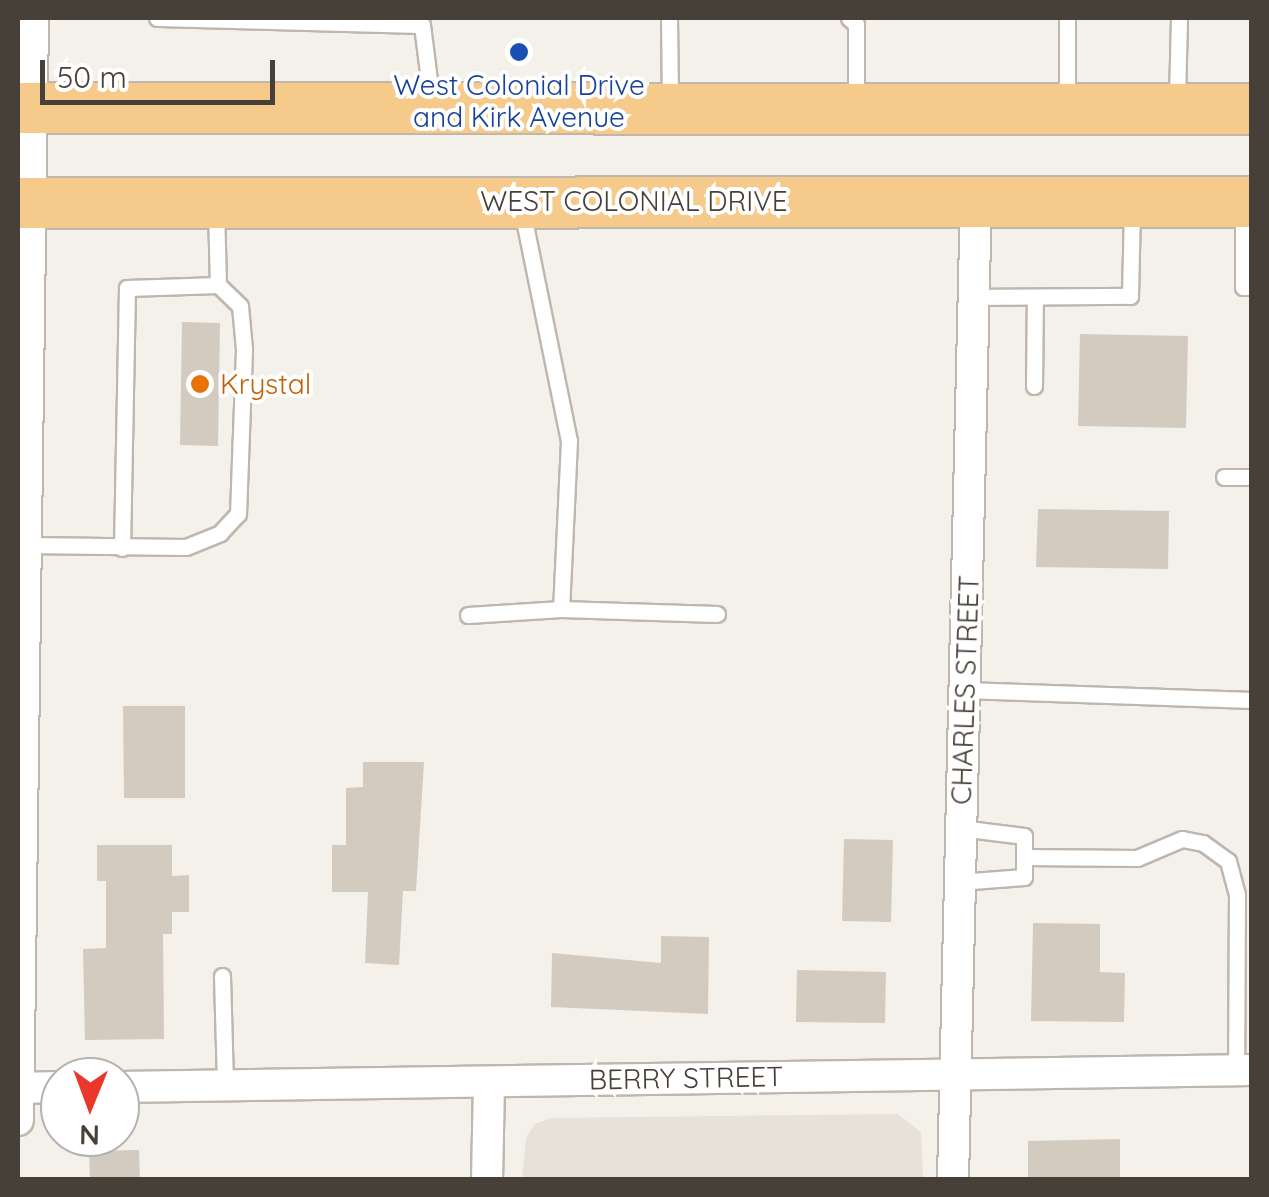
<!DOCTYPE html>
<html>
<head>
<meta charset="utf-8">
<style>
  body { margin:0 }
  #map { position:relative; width:1269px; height:1197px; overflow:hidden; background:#f4f0ea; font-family:Quicksand,sans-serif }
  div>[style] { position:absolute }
  .residential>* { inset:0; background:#e7e1d8 }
  .building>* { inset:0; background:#d4cbc0 }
  .roads { filter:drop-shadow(2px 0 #bfb7ad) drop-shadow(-2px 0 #bfb7ad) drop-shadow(0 2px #bfb7ad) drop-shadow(0 -2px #bfb7ad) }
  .service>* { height:15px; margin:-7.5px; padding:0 7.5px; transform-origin:7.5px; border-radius:7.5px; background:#fff }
  .minor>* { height:30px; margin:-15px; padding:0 15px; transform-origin:15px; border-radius:15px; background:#fff }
  .trunk>* { height:50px; margin:-25px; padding:0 25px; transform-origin:25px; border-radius:25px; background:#f5ca8b }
  .dots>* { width:28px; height:28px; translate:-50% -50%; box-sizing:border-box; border:5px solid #fff; border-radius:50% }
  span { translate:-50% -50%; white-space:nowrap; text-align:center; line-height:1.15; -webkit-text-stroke:8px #fff; paint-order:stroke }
  .transit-label { font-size:28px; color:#164399 }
  .street-label { font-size:28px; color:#474038 }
  .food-label { font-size:28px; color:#c56008 }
  .left { translate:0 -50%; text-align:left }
  .frame { position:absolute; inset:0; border:20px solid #474038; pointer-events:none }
  .north { position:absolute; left:40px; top:1057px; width:100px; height:100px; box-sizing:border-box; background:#fff; border:2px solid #b5b3af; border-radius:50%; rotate:181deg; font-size:28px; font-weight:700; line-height:40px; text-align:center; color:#474038 }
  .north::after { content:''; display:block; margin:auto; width:35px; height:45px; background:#ea362b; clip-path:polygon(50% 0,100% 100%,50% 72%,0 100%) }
  .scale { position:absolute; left:40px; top:60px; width:235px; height:45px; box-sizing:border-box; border:5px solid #474038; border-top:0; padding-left:12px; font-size:30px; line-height:35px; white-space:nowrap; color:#474038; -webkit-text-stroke:8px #fff; paint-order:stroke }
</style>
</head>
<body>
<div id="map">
  <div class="residential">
    <i style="clip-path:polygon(898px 1114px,921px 1132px,923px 1179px,522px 1179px,526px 1138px,535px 1124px,551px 1118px)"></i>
  </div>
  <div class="building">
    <i style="clip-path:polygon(182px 322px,220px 323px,218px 446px,180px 445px)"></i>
    <i style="clip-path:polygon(1080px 334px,1188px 336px,1186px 428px,1078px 426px)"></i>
    <i style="clip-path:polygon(1038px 509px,1169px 511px,1168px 569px,1036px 567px)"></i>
    <i style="clip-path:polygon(123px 706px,185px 706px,185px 798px,124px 798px)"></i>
    <i style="clip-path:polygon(363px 762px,424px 762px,416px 891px,403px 891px,399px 965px,365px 963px,368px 892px,332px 892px,332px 845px,346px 845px,346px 788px,363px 787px)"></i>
    <i style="clip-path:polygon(844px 839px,893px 840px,891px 922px,842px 921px)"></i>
    <i style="clip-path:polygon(97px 845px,172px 845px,172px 876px,189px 875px,189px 912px,172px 912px,172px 934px,163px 934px,164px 1039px,85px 1040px,83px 949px,106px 948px,106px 881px,97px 881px)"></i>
    <i style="clip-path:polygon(1033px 923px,1100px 924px,1100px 972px,1125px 973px,1124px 1022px,1031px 1021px)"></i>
    <i style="clip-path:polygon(661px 936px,709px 937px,708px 1014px,551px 1007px,552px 953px,661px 963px)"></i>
    <i style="clip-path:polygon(797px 970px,886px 972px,885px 1023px,796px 1022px)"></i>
    <i style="clip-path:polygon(1120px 1139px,1120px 1180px,1028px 1180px,1028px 1141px)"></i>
    <i style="clip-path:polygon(139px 1150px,140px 1180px,90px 1180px,89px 1151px)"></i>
  </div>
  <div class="roads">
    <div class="service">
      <i style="left:157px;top:18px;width:265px;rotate:1.5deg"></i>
      <i style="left:422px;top:25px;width:80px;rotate:82.8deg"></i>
      <i style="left:669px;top:18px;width:82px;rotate:89.3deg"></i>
      <i style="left:849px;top:18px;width:9px;rotate:41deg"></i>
      <i style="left:856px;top:24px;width:76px;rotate:90deg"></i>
      <i style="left:1177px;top:100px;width:82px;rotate:-88.6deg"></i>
      <i style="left:1067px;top:105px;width:87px;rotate:-90deg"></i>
      <i style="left:522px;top:210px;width:236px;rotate:78.5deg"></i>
      <i style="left:569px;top:441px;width:168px;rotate:92.7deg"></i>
      <i style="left:561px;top:609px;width:156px;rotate:1.8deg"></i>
      <i style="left:1243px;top:211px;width:76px;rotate:90deg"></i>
      <i style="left:1243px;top:287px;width:9px"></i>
      <i style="left:975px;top:297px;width:155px;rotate:-0.4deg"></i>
      <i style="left:1130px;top:296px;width:86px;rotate:-88.7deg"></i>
      <i style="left:1034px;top:386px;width:89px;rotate:-89.4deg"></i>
      <i style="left:1224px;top:477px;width:28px"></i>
      <i style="left:26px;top:545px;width:160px;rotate:0.7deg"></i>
      <i style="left:186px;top:547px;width:37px;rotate:-22deg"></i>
      <i style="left:220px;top:533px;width:26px;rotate:-47deg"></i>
      <i style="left:238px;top:514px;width:165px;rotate:-87.9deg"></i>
      <i style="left:244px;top:349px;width:43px;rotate:-95.3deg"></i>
      <i style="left:240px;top:306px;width:30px;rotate:-136deg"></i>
      <i style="left:218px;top:285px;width:74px;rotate:-91.5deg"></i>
      <i style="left:122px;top:548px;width:260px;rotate:-88.9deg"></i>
      <i style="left:127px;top:288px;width:91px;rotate:-1.9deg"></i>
      <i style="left:468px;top:615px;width:93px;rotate:-3.7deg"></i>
      <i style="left:965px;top:690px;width:287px;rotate:2deg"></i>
      <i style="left:1024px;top:857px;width:113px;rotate:0.5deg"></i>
      <i style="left:1137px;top:858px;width:49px;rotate:-22.9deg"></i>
      <i style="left:1182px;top:839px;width:21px;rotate:11deg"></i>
      <i style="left:1203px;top:843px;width:31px;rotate:36deg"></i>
      <i style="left:1228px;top:861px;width:35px;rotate:75deg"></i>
      <i style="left:1237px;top:895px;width:175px;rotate:90.3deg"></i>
      <i style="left:959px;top:882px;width:65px;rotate:-4.4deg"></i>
      <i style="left:1024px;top:877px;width:41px;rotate:-90deg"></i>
      <i style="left:1024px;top:836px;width:64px;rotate:-172.8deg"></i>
      <i style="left:222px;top:976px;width:110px;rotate:88.4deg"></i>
    </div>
    <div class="minor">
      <i style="left:120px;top:1087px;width:1132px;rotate:-0.86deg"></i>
      <i style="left:18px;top:1088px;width:42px;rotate:-1.4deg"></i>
      <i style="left:18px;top:1120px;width:1102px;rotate:-89.22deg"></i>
      <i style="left:487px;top:1180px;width:98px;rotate:-88.8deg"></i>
      <i style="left:953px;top:1180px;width:980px;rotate:-88.66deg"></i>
    </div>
    <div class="trunk">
      <i style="left:18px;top:108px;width:1234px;rotate:0.05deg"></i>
      <i style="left:18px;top:203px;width:1234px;rotate:-0.05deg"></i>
    </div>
  </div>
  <div class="dots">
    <i style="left:519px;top:52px;background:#1a4fb4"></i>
    <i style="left:200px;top:384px;background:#e8710a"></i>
  </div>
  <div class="transit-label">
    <span style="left:519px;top:101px">West Colonial Drive<br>and Kirk Avenue</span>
  </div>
  <div class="street-label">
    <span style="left:634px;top:201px">WEST COLONIAL DRIVE</span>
    <span style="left:965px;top:690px;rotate:-88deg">CHARLES STREET</span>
    <span style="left:686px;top:1078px;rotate:-1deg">BERRY STREET</span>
  </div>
  <div class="food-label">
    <span class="left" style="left:220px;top:384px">Krystal</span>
  </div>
  <div class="frame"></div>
  <div class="north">N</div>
  <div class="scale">50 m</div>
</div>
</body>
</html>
